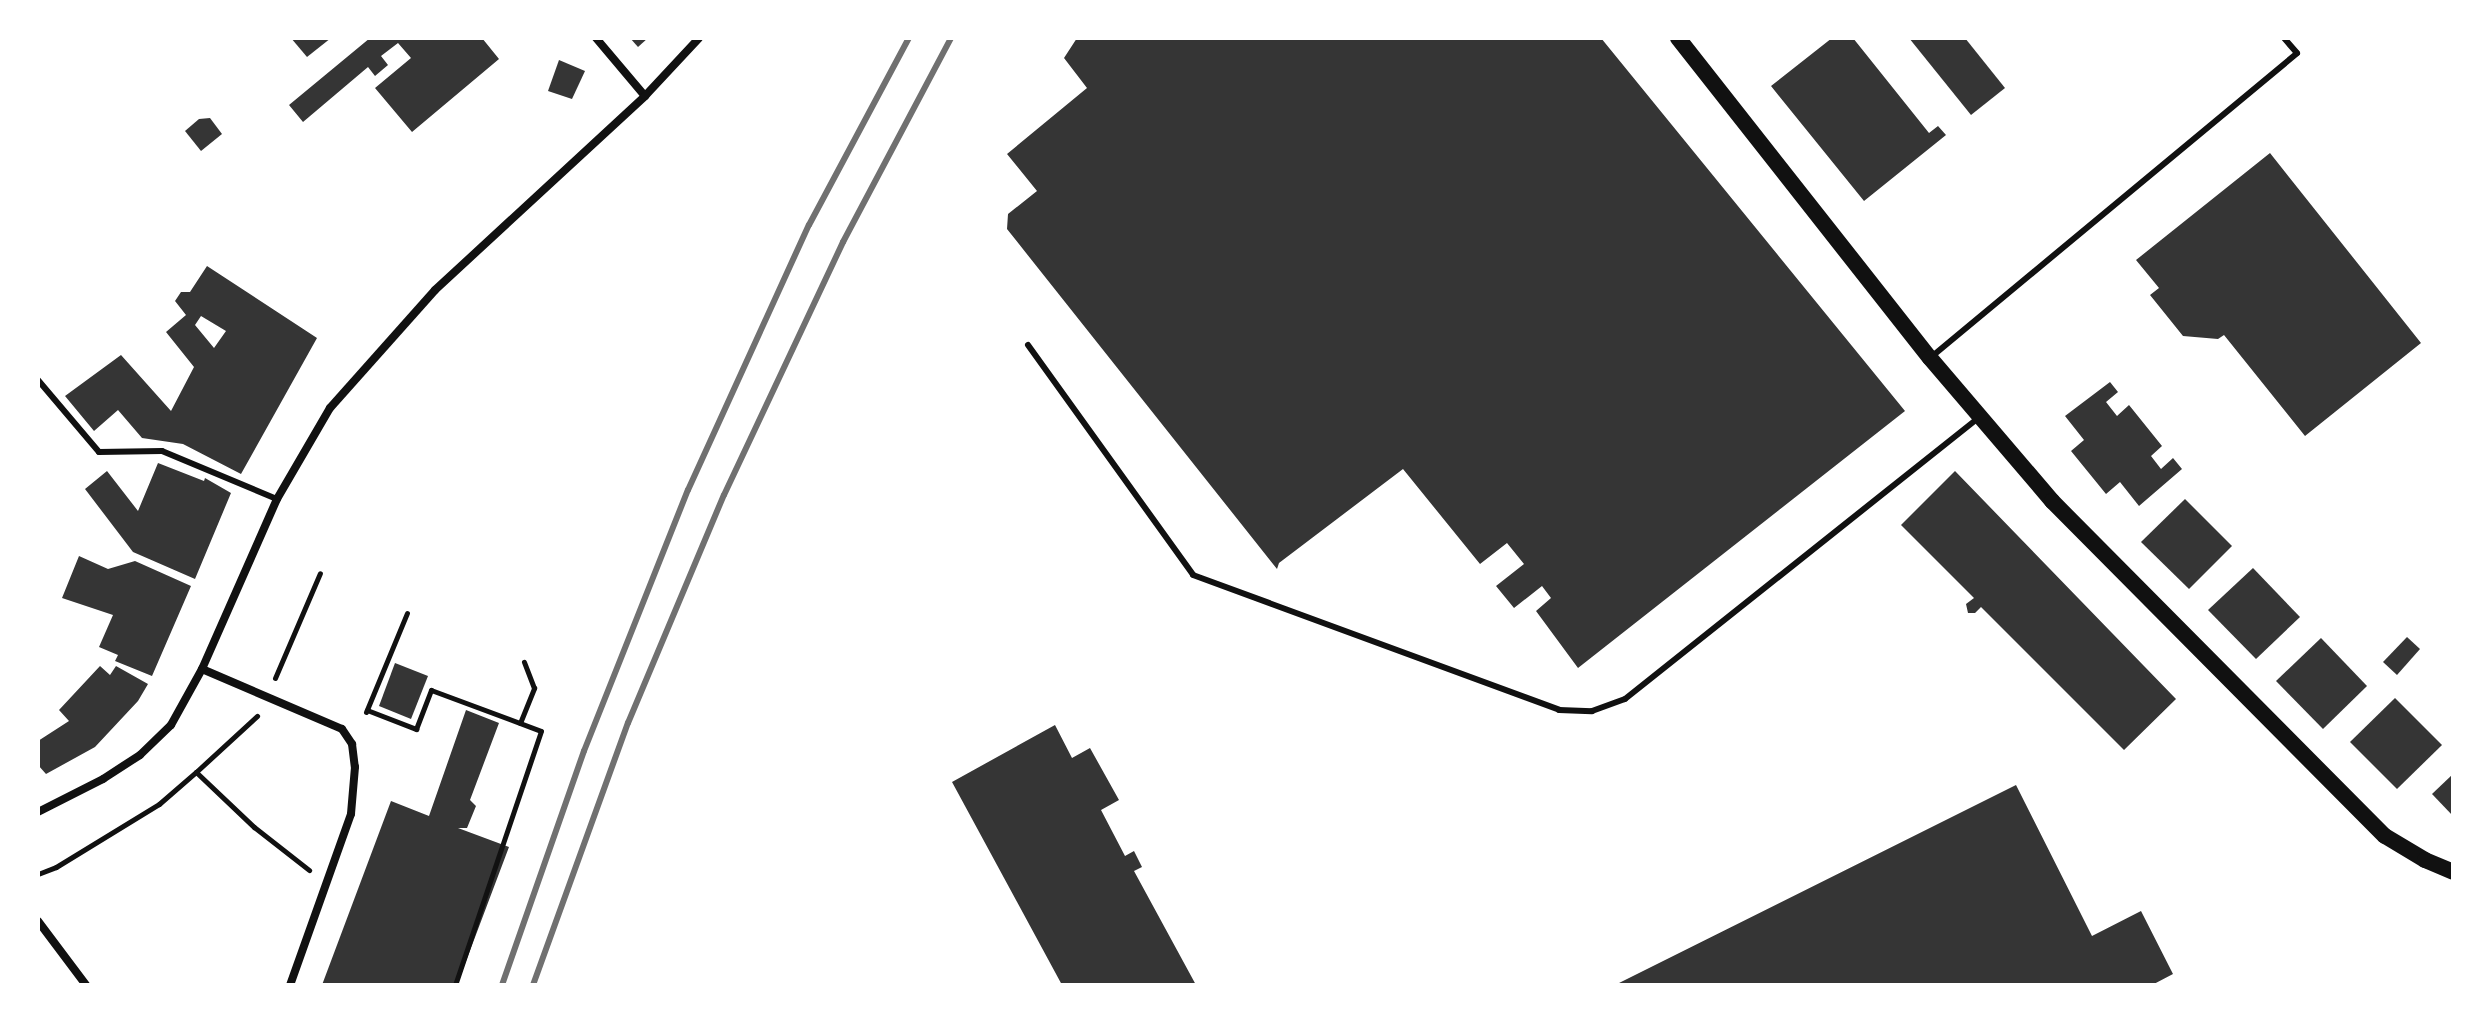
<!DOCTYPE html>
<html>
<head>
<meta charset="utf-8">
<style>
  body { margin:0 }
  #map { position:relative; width:2491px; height:1023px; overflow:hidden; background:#fff; font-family:Barlow,sans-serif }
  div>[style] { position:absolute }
  .building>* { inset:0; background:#353535 }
  .path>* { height:5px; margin:-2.5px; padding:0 2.5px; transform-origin:2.5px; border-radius:2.5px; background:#111 }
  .service>* { height:6px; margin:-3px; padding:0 3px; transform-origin:3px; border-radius:3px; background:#111 }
  .minor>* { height:8px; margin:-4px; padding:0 4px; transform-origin:4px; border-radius:4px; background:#111 }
  .secondary>* { height:16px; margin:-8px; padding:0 8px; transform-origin:8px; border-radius:8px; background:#111 }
  .rail>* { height:6px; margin:-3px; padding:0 3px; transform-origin:3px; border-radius:3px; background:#707070 }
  span { translate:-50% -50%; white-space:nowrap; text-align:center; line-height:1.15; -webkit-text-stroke:8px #fff; paint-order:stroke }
  .frame { position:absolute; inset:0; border:40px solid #fff; pointer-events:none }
</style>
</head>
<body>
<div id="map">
  <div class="building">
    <i style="clip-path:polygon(291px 38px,331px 38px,307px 57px)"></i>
    <i style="clip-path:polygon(370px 38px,482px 38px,499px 59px,412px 132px,375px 88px,411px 58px,398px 43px,381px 56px,388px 65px,375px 76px,368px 67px,303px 122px,289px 105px)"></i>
    <i style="clip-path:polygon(630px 38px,648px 38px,638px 47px)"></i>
    <i style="clip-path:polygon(1077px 38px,1601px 38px,1905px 411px,1578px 668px,1536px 611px,1551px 598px,1542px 586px,1514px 608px,1496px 586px,1524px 564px,1507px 543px,1480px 564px,1403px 469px,1279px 563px,1277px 569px,1007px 229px,1008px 214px,1037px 191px,1007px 154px,1087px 88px,1064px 58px)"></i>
    <i style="clip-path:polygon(1832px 38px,1853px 38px,1929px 133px,1938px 126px,1946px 135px,1864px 201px,1771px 86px)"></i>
    <i style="clip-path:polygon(1909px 38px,1965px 38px,2005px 88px,1971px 115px)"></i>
    <i style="clip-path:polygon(559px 60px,585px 71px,572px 99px,548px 91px)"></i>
    <i style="clip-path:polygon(210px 118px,222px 134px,201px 151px,185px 131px,199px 119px)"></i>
    <i style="clip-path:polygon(2270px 153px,2421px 343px,2305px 436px,2224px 335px,2218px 339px,2183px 336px,2150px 295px,2159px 288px,2136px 260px)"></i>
    <i style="clip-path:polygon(evenodd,207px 266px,317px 338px,241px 474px,183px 444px,142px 438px,118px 410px,94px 431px,65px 396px,121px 355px,171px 411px,194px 367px,166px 332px,186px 315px,175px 301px,181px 292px,190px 292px,207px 266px,201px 316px,226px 331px,214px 348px,195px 325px,201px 316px)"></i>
    <i style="clip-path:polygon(2110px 382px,2118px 392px,2106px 402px,2117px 416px,2129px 405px,2162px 446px,2151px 456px,2161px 469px,2173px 458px,2182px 469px,2139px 506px,2120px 482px,2106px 494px,2071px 451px,2084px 440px,2065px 416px)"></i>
    <i style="clip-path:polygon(158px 463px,204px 481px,205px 478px,231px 493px,195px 579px,133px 552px,85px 489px,107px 471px,138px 511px)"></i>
    <i style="clip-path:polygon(1955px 471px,2176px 699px,2124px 750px,1981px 607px,1975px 613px,1968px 613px,1966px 604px,1974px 598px,1901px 525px)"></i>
    <i style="clip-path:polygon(2185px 499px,2232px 546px,2189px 589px,2141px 542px)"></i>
    <i style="clip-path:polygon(79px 556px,108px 569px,135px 561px,191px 586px,152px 676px,115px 661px,118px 655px,99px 647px,113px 615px,62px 598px)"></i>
    <i style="clip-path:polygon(2253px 568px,2300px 617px,2256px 659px,2208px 610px)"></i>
    <i style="clip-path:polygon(2407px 637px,2420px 649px,2397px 675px,2383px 662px)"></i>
    <i style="clip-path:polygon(2321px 638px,2367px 686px,2323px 729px,2276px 681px)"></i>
    <i style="clip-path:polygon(395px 663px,428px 676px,411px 719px,379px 706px)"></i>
    <i style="clip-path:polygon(100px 666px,110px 675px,116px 666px,148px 684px,138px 701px,95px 747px,46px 774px,38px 765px,38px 741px,69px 721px,59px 710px)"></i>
    <i style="clip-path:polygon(2395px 698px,2442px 745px,2397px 789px,2350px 742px)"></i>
    <i style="clip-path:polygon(466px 710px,499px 723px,470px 800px,476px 806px,467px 828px,458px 828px,509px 847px,457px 985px,322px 985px,391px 801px,429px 816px)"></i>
    <i style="clip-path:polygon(1055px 725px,1072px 758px,1090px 748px,1119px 800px,1101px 810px,1125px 856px,1134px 851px,1142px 867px,1134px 871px,1196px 985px,1062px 985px,952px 782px)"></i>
    <i style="clip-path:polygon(2453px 774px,2453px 816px,2432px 794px)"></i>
    <i style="clip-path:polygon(2016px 785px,2092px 936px,2141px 911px,2173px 974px,2152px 985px,1615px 985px)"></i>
  </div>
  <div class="path">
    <i style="left:275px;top:678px;width:114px;rotate:-66.8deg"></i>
    <i style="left:367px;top:710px;width:53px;rotate:21.2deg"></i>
    <i style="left:416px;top:729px;width:42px;rotate:-69deg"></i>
    <i style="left:431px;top:690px;width:117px;rotate:20.4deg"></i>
    <i style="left:541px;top:731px;width:268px;rotate:108.7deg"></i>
    <i style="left:366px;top:712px;width:107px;rotate:-67.5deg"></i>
    <i style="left:520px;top:723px;width:38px;rotate:-68deg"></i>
    <i style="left:534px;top:688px;width:28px;rotate:-111deg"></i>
    <i style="left:196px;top:772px;width:83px;rotate:-42.6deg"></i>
    <i style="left:38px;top:874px;width:19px;rotate:-21deg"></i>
    <i style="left:56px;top:867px;width:121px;rotate:-31.5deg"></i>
    <i style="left:159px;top:804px;width:49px;rotate:-40.9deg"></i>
    <i style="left:196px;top:772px;width:80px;rotate:43.5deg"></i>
    <i style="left:254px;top:827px;width:70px;rotate:38deg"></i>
  </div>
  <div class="service">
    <i style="left:1028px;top:345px;width:283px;rotate:54.3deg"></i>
    <i style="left:1193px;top:575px;width:390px;rotate:20.2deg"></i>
    <i style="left:1559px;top:710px;width:33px;rotate:2deg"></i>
    <i style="left:1592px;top:711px;width:35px;rotate:-20deg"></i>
    <i style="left:1625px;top:699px;width:451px;rotate:-38.5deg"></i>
    <i style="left:1930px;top:358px;width:477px;rotate:-39.7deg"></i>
    <i style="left:2297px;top:53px;width:20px;rotate:-131deg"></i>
    <i style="left:38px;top:380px;width:94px;rotate:49.7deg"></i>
    <i style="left:99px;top:452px;width:63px;rotate:-0.9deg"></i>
    <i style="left:162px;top:451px;width:125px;rotate:22.7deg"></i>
  </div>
  <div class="minor">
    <i style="left:596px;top:38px;width:76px;rotate:49.8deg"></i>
    <i style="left:202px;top:669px;width:152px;rotate:23.2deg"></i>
    <i style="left:342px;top:729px;width:18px;rotate:56deg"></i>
    <i style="left:352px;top:744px;width:23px;rotate:83deg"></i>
    <i style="left:355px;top:767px;width:47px;rotate:94.9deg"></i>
    <i style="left:351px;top:814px;width:182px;rotate:109.6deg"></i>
    <i style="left:38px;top:812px;width:73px;rotate:-26.9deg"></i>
    <i style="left:103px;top:779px;width:44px;rotate:-33deg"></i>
    <i style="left:140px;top:755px;width:43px;rotate:-44.1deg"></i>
    <i style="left:171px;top:725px;width:64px;rotate:-61deg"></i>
    <i style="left:202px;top:669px;width:186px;rotate:-66.2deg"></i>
    <i style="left:277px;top:499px;width:105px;rotate:-59.8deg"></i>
    <i style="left:330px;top:408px;width:158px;rotate:-48.3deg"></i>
    <i style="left:435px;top:290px;width:286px;rotate:-42.7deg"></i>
    <i style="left:645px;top:96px;width:79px;rotate:-47deg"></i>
    <i style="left:38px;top:921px;width:80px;rotate:53.1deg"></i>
  </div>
  <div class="secondary">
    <i style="left:1678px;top:38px;width:407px;rotate:51.8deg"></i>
    <i style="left:1930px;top:358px;width:188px;rotate:49.5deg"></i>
    <i style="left:2052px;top:501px;width:472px;rotate:45.2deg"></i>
    <i style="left:2385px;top:836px;width:47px;rotate:31deg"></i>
    <i style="left:2425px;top:860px;width:30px;rotate:23deg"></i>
  </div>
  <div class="rail">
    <i style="left:502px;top:985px;width:248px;rotate:-70.7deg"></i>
    <i style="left:584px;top:751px;width:281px;rotate:-68.3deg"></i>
    <i style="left:688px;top:490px;width:291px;rotate:-65.5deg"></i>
    <i style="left:809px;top:225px;width:212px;rotate:-61.9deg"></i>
    <i style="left:533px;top:985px;width:279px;rotate:-70.1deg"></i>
    <i style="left:628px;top:723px;width:247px;rotate:-67.2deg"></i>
    <i style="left:724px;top:495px;width:280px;rotate:-64.8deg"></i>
    <i style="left:843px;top:242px;width:231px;rotate:-62.1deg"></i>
  </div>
  <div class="frame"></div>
</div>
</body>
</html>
